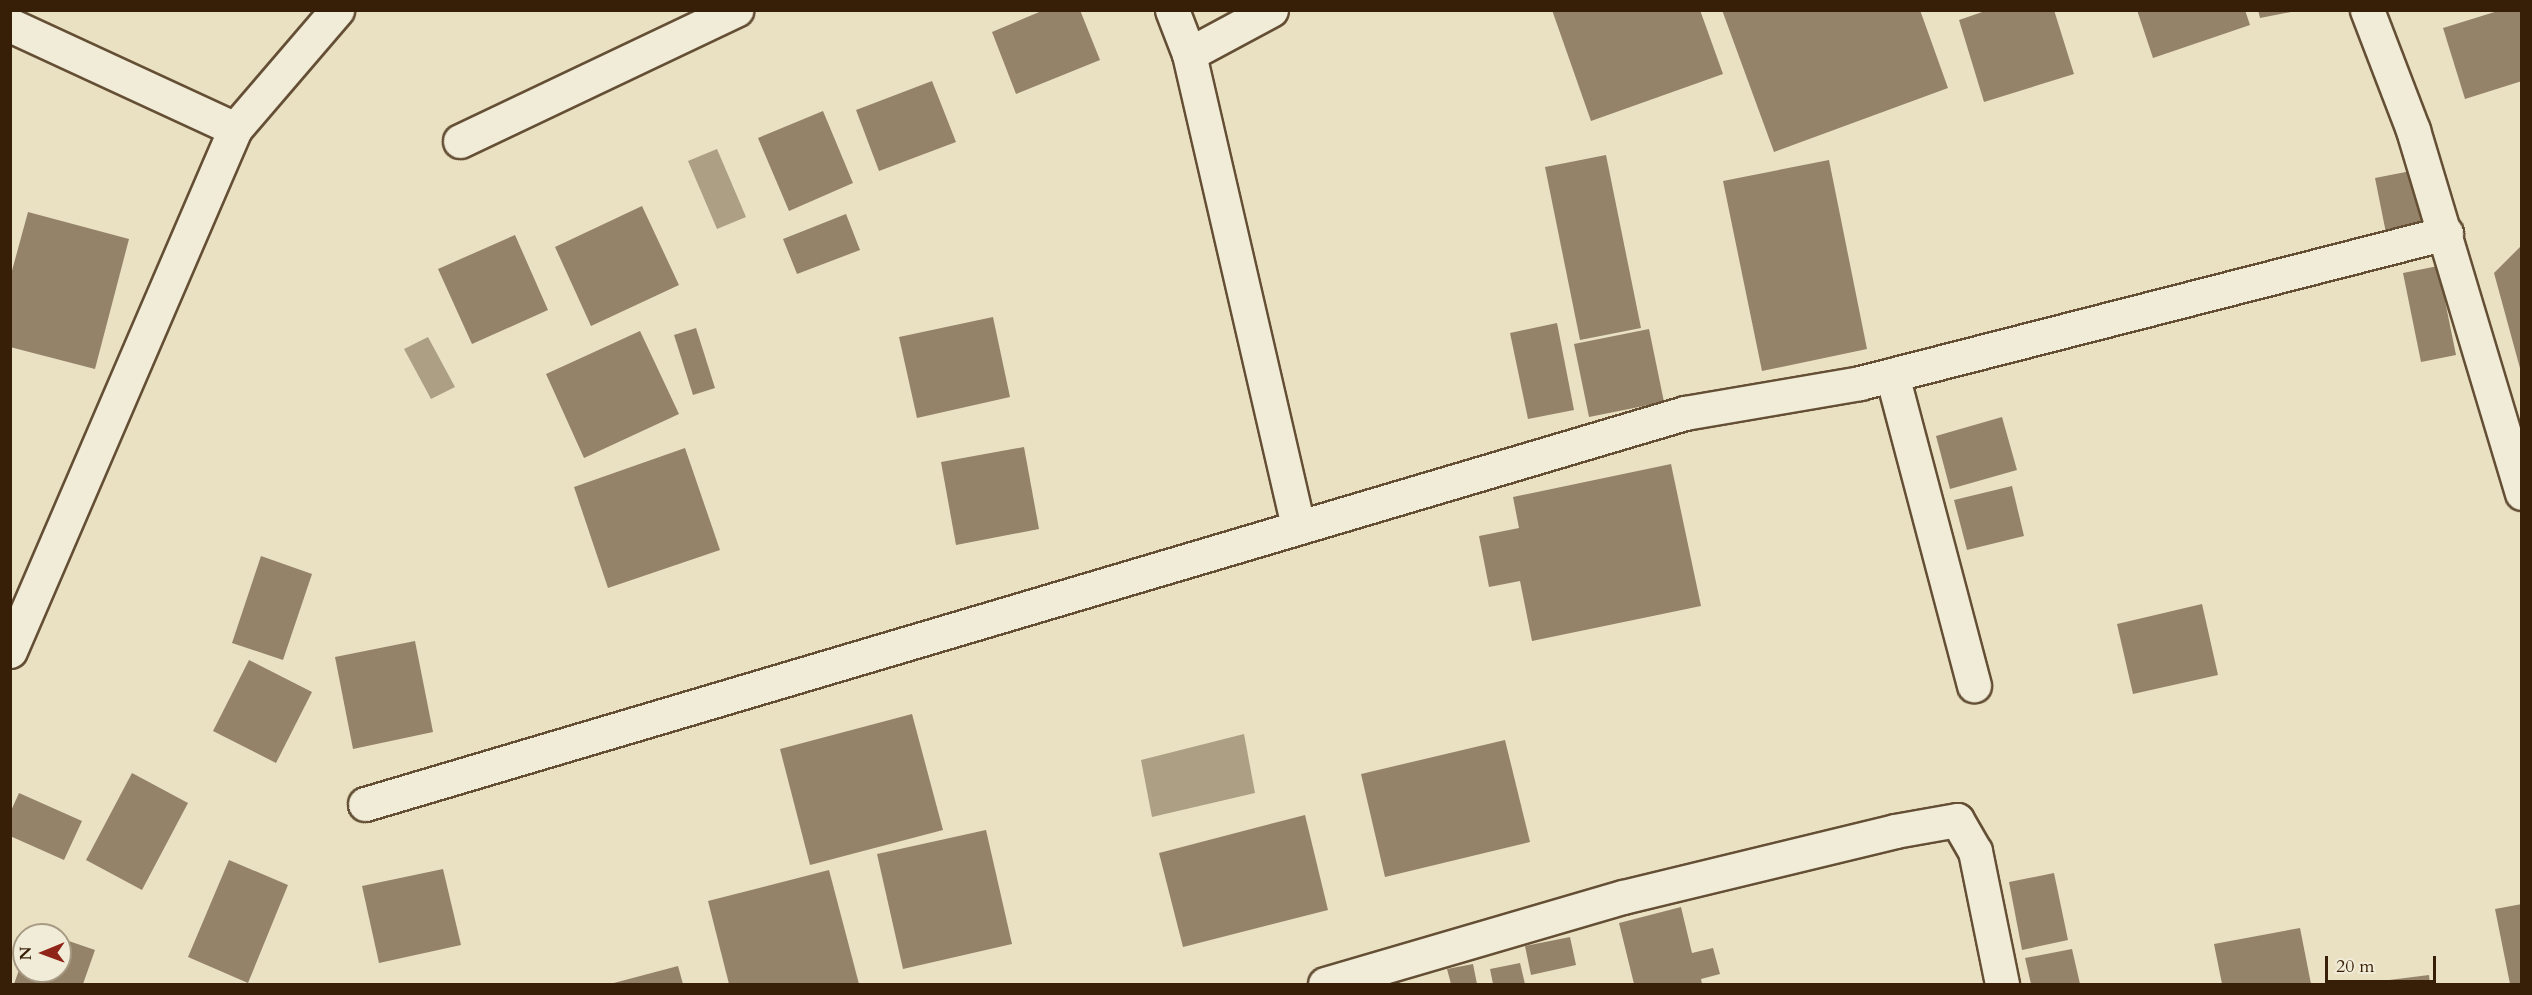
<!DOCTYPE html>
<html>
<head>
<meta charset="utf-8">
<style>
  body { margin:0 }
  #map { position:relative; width:2532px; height:995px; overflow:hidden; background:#eae1c3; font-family:Cardo,serif }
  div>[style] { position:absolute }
  .water>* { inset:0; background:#ad9f83 }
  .building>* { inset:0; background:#948368 }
  .roads { filter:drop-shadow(2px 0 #644f35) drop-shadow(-2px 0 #644f35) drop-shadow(0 2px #644f35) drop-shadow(0 -2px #644f35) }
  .street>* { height:33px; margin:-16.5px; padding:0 16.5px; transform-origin:16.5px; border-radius:16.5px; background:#f1ecd8 }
  .secondary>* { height:33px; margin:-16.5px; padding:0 16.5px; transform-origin:16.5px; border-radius:16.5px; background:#f1ecd8 }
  span { translate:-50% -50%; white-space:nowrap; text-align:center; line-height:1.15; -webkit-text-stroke:4.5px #f1ecd8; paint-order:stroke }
  .frame { position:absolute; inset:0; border:12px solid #371e06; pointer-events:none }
  .north { position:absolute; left:12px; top:923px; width:60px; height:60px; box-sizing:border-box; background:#f1ecd8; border:2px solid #a79a84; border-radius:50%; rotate:269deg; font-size:16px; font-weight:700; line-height:24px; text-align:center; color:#371e06 }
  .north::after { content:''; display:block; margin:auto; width:21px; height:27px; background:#8f2418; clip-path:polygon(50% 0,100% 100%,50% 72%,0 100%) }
  .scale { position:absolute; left:2325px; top:956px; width:111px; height:27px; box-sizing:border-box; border:3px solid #371e06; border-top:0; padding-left:8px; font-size:18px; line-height:21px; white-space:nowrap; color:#371e06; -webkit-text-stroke:4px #f1ecd8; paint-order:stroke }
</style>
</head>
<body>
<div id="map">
  <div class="water">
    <i style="clip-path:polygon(717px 149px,746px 217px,717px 229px,688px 161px)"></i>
    <i style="clip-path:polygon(428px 337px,455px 387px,431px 399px,404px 349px)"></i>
    <i style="clip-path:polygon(1244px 734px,1255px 793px,1152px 817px,1141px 760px)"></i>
  </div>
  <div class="building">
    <i style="clip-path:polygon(1044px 10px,1080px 10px,1100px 60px,1016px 94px,992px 32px)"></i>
    <i style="clip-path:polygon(1552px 10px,1700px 10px,1723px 74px,1591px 121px)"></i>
    <i style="clip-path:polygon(1722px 10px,1920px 10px,1948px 88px,1774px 152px)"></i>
    <i style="clip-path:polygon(1988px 10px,2054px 10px,2074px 74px,1984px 102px,1959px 20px)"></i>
    <i style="clip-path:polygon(2137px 10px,2245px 10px,2250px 25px,2153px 58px)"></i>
    <i style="clip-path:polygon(2258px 10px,2291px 10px,2291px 12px,2260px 18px)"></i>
    <i style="clip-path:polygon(2501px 10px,2522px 10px,2522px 81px,2465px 99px,2443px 28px)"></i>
    <i style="clip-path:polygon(932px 81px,956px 142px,879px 171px,856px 110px)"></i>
    <i style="clip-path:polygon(823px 111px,853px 183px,789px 211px,758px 138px)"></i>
    <i style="clip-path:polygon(1606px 155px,1641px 328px,1580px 340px,1545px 167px)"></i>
    <i style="clip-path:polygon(1829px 160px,1867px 349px,1762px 371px,1723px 181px)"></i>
    <i style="clip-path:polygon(2416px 170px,2427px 224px,2386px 233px,2375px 178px)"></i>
    <i style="clip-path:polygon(642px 206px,679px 285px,591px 326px,555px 247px)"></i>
    <i style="clip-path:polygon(28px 212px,129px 239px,95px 369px,10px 347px,10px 278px)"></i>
    <i style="clip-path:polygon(846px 214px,860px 250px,797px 274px,783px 239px)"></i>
    <i style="clip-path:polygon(515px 235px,548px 310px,472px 344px,438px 269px)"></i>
    <i style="clip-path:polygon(2522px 245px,2522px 372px,2521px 372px,2494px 273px)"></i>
    <i style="clip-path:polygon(2438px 266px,2456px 355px,2421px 362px,2403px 273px)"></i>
    <i style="clip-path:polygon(993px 317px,1010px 397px,917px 418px,899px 337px)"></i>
    <i style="clip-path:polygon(1557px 323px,1574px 410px,1528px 419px,1510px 333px)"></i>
    <i style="clip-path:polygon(696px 328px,715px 388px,693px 395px,674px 335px)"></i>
    <i style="clip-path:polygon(1649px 329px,1664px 402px,1589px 417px,1574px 344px)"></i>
    <i style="clip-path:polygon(640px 331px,679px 414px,584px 458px,546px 374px)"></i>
    <i style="clip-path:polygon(2002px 417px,2017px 470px,1950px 489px,1936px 436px)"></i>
    <i style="clip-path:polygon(1024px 447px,1039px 529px,956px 545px,941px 462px)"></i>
    <i style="clip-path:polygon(685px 448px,720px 550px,608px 588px,574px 487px)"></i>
    <i style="clip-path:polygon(1671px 464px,1701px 606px,1532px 641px,1520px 581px,1489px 587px,1479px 536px,1519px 528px,1513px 497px)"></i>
    <i style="clip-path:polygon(2012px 486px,2024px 536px,1967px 550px,1954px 500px)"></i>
    <i style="clip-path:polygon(261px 556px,312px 574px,283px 660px,232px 643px)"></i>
    <i style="clip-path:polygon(2202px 604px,2218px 675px,2133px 694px,2117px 624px)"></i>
    <i style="clip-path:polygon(415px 641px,433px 732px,353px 749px,335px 657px)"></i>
    <i style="clip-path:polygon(249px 660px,312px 692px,276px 763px,213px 731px)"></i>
    <i style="clip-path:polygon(912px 714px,943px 830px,810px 865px,780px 749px)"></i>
    <i style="clip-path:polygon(1505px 740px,1530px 842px,1385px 877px,1361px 774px)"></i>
    <i style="clip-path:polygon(132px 773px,188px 803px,142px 890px,86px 860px)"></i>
    <i style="clip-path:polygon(19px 793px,82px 821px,64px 860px,10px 836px,10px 813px)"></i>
    <i style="clip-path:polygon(1305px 815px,1328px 910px,1183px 947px,1159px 853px)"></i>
    <i style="clip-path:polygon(986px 830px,1012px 944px,903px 969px,877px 854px)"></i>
    <i style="clip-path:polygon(229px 860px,288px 885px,248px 983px,188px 957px)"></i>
    <i style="clip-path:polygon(443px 869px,461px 945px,379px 963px,362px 886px)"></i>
    <i style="clip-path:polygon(829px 870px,859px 984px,729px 984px,708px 901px)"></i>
    <i style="clip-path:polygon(2054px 873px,2068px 940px,2022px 950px,2009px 882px)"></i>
    <i style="clip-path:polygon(2522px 904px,2522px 984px,2510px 984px,2495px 909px)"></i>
    <i style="clip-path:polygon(1681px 907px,1692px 953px,1713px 948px,1720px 974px,1701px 979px,1702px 984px,1634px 984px,1619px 923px)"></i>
    <i style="clip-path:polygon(33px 928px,51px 935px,31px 935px)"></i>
    <i style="clip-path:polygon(2300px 928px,2311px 984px,2222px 984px,2214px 944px)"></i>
    <i style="clip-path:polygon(1570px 937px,1576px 965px,1531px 975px,1525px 946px)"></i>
    <i style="clip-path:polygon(60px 938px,95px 950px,83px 984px,14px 984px,24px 956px,24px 971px,60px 971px)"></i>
    <i style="clip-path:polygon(2072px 949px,2080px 984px,2031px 984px,2025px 958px)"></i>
    <i style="clip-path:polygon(1520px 963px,1525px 984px,1493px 984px,1490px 969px)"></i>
    <i style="clip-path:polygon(1473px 964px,1477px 984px,1451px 984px,1447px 969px)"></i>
    <i style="clip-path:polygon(678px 966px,683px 984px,610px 984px)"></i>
    <i style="clip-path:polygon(2429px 975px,2430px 984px,2365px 984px,2365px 983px)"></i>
  </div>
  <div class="roads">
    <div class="street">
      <i style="left:1172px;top:10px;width:47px;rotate:68.9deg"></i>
      <i style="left:1189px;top:54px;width:93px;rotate:-28.2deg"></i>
      <i style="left:2367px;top:10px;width:129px;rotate:69deg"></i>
      <i style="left:2413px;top:130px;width:379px;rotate:73.3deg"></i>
      <i style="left:10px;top:25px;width:248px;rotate:24.8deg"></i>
      <i style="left:1189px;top:54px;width:486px;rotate:77deg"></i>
      <i style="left:460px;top:141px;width:306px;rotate:-25.4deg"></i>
      <i style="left:1892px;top:375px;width:321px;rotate:75.2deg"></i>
      <i style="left:365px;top:804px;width:1377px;rotate:-16.5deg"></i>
      <i style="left:1685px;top:413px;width:178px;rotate:-9.7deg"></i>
      <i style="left:1860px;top:383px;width:605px;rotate:-14.36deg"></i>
      <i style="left:1325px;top:984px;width:310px;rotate:-16.3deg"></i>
      <i style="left:1623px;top:897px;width:280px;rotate:-13.6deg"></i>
      <i style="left:1895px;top:831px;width:63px;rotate:-10.1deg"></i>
      <i style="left:1957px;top:820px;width:36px;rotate:60deg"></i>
      <i style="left:1975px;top:851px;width:136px;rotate:78.5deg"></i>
    </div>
    <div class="secondary">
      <i style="left:10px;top:651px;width:568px;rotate:-66.68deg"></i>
      <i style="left:235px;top:129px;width:157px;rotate:-49.4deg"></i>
    </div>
  </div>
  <div class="frame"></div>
  <div class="north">N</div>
  <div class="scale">20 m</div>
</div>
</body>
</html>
